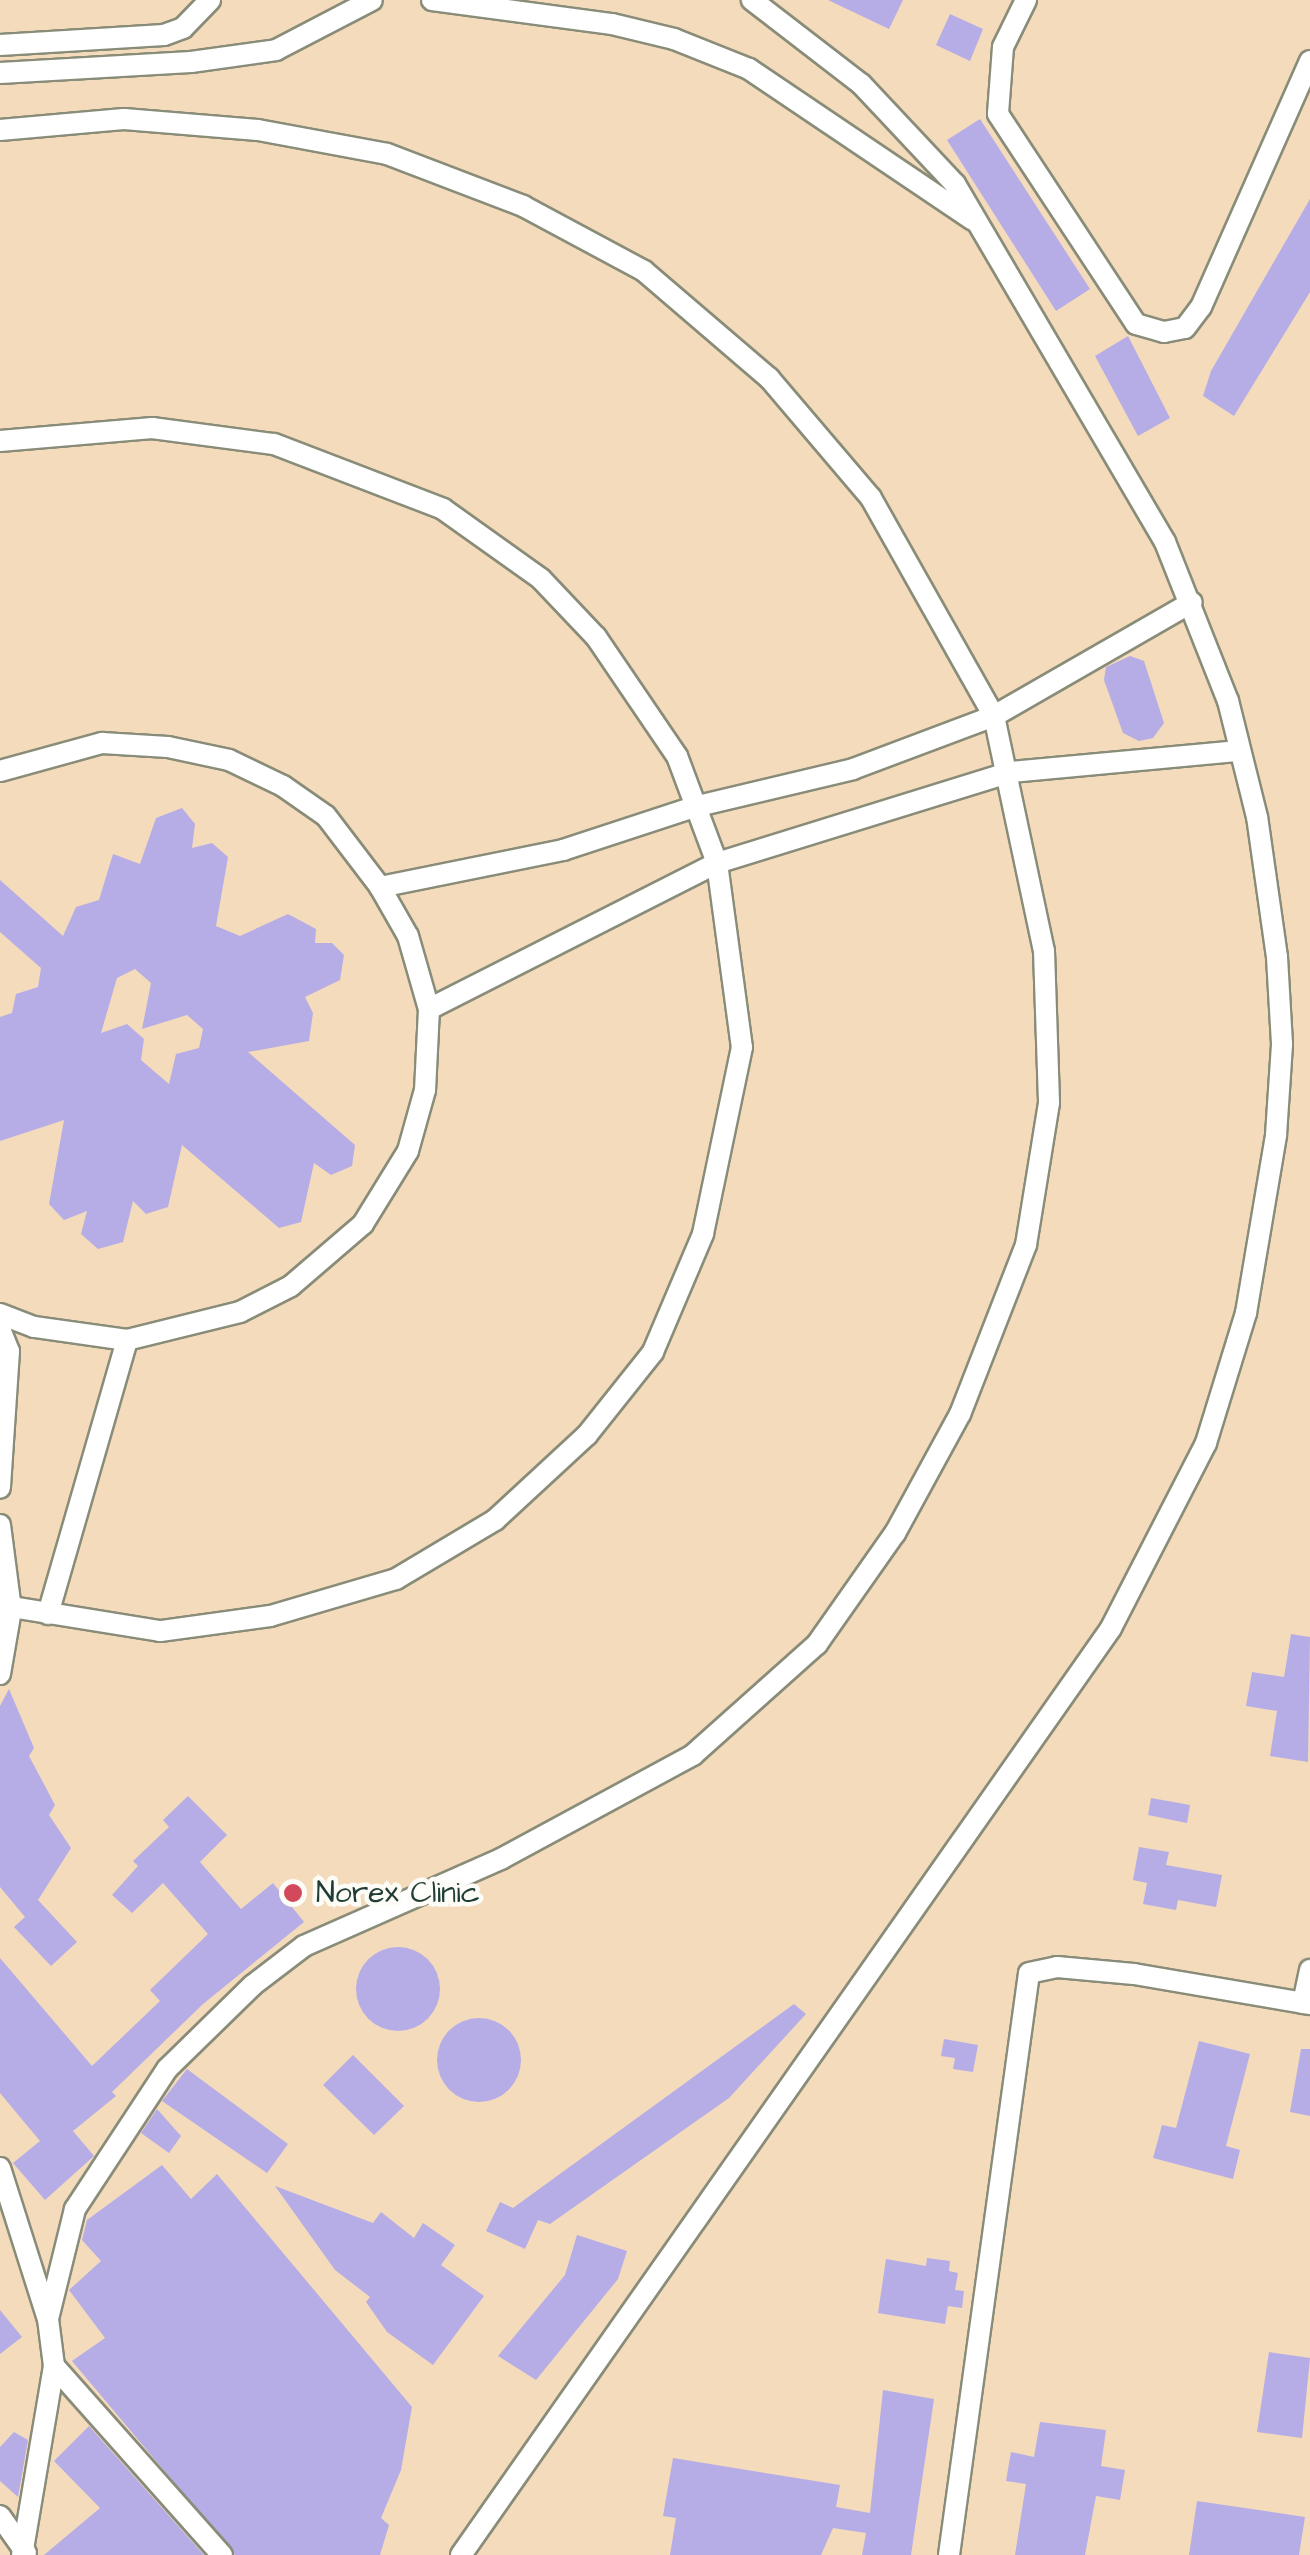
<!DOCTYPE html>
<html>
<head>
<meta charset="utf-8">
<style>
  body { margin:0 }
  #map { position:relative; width:1310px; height:2555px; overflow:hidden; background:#f3dbbc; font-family:"Architects Daughter",sans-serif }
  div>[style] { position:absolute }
  .building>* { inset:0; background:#b6ade6 }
  .round { border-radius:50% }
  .roads { filter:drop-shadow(2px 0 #898c78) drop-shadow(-2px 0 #898c78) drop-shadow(0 2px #898c78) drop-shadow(0 -2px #898c78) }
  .minor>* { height:20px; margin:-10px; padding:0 10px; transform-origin:10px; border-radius:10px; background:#fff }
  .dots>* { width:28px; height:28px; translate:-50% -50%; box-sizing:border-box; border:5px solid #fdfcf7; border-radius:50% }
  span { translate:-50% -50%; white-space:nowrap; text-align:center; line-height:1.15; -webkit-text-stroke:9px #fdfcf7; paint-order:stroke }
  .poi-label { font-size:30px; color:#1f3d34 }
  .left { translate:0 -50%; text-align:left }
</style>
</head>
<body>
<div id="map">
  <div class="building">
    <i style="clip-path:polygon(828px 0,903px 0,889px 29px)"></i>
    <i style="clip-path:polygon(950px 14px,983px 29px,970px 61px,936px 45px)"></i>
    <i style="clip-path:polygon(980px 119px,1090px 289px,1056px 311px,947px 140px)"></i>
    <i style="clip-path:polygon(1310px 199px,1310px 292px,1234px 416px,1203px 396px,1211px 371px)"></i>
    <i style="clip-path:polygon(1128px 336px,1170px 418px,1138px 436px,1095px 356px)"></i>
    <i style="clip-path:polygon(1130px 656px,1144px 661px,1164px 723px,1153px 738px,1139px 741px,1123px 733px,1104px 680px,1106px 667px)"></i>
    <i style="clip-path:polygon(evenodd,182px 808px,195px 824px,192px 848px,212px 843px,228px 857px,216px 926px,240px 936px,288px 914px,316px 929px,315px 943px,332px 943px,344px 955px,340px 980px,305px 997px,313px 1013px,309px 1041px,248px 1052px,355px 1145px,352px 1166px,331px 1175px,314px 1163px,301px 1222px,279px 1228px,182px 1145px,168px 1207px,146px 1214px,133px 1201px,123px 1242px,98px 1249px,81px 1234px,87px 1211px,64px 1220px,49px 1204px,64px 1120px,0 1141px,0 1017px,12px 1013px,16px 994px,38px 987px,41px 968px,0 932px,0 880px,63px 936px,76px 907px,99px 900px,113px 854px,140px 864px,156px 818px,182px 808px,135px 969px,151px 983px,142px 1029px,187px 1015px,203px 1029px,199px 1048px,176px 1054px,169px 1084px,141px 1060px,144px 1039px,127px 1024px,101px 1033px,117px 978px,135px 969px)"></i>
    <i style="clip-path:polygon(1291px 1634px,1310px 1637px,1308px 1762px,1270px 1756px,1277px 1711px,1246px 1706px,1252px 1672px,1284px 1677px)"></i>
    <i style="clip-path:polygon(9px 1689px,34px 1748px,29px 1756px,55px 1805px,49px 1815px,71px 1848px,38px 1900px,77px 1942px,51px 1966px,14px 1927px,25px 1917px,0 1887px,0 1706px)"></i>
    <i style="clip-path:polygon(188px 1796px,227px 1835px,200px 1862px,241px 1909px,273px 1883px,304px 1922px,203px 2004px,112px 2092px,116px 2096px,73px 2131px,94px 2156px,45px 2200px,13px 2163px,40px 2141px,0 2093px,0 1958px,92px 2066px,160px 2001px,150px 1990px,208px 1934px,163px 1883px,132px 1913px,112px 1895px,138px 1866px,133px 1861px,169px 1827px,163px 1820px)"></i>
    <i style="clip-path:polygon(1151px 1798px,1190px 1805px,1187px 1823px,1148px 1815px)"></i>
    <i style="clip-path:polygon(1139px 1847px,1169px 1852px,1166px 1865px,1222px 1875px,1216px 1907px,1178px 1900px,1176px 1910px,1143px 1904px,1147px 1883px,1133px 1880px)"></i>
    <i class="round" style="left:356px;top:1947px;width:84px;height:84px"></i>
    <i style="clip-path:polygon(794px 2004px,806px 2014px,729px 2098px,550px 2224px,538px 2220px,525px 2249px,486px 2231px,500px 2202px,513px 2208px)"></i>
    <i class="round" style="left:437px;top:2018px;width:84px;height:84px"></i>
    <i style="clip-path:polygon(944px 2039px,978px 2045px,973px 2072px,953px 2069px,955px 2058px,941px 2056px)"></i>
    <i style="clip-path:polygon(1199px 2041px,1250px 2054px,1226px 2146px,1240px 2150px,1233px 2179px,1153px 2158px,1162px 2125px,1176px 2128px)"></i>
    <i style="clip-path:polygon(1301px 2049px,1310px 2049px,1310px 2116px,1290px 2112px)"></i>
    <i style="clip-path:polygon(353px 2055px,404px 2106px,374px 2135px,323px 2085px)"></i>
    <i style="clip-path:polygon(187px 2069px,288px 2144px,267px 2173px,162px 2101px)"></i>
    <i style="clip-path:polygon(157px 2109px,181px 2136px,169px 2153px,141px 2133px)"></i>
    <i style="clip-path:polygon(162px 2165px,191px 2199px,217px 2174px,412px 2407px,401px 2470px,381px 2518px,389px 2525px,380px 2555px,235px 2555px,72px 2361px,105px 2338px,69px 2290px,101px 2261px,82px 2240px,87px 2220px)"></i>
    <i style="clip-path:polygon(275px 2186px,373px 2223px,381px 2212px,414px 2238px,423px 2223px,455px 2245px,441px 2265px,484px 2296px,433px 2365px,387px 2332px,366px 2302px,370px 2297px,335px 2270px)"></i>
    <i style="clip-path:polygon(577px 2235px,627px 2251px,618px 2279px,536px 2380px,498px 2356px,565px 2275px)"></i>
    <i style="clip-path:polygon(927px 2258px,950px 2261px,949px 2271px,958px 2273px,955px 2290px,964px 2291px,962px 2308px,948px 2306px,945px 2324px,878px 2313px,886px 2259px,926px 2266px)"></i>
    <i style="clip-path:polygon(0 2310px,22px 2337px,0 2354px)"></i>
    <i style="clip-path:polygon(1269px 2352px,1310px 2358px,1302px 2438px,1257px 2432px)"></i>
    <i style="clip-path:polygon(883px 2390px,934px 2399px,911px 2555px,862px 2555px,866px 2533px,833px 2528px,821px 2555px,670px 2555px,676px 2518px,663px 2516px,673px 2458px,840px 2485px,836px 2507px,870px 2513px)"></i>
    <i style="clip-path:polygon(1040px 2422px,1106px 2430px,1101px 2466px,1125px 2470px,1120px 2500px,1096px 2496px,1085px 2555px,1015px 2555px,1026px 2484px,1006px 2481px,1011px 2452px,1034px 2457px)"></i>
    <i style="clip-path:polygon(89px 2426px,204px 2555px,44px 2555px,100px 2508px,54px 2461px)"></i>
    <i style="clip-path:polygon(14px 2432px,28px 2440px,18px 2497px,0 2481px,0 2447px)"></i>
    <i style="clip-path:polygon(1197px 2501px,1305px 2517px,1299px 2555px,1189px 2555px)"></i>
  </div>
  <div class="roads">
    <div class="minor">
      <i style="left:432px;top:0;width:182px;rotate:7.6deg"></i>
      <i style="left:612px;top:24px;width:64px;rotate:13.6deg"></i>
      <i style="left:674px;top:39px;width:81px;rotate:21.8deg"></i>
      <i style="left:749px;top:69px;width:270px;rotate:34deg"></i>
      <i style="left:1026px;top:0;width:52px;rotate:116.1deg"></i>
      <i style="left:1003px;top:47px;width:67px;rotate:94.3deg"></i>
      <i style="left:998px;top:114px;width:251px;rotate:56.7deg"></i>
      <i style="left:1136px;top:324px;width:29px;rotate:16deg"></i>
      <i style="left:1164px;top:332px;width:21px;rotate:-11deg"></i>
      <i style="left:1185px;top:328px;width:26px;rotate:-53deg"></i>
      <i style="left:1201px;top:307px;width:269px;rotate:-66.1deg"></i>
      <i style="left:0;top:45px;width:164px;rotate:-3.5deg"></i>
      <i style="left:164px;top:35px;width:20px;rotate:-20deg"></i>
      <i style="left:183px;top:28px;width:39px;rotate:-46deg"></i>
      <i style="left:0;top:73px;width:191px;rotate:-3.3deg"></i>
      <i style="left:191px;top:62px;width:86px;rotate:-8deg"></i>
      <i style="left:276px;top:50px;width:108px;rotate:-27.5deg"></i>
      <i style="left:0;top:130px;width:124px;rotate:-5.1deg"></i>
      <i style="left:124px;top:119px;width:134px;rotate:4.7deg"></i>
      <i style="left:258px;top:130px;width:131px;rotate:10.5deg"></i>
      <i style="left:387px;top:154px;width:146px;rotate:20.9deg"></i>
      <i style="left:523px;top:206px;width:137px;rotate:28.2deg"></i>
      <i style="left:644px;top:271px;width:165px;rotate:40.6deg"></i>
      <i style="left:769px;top:378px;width:157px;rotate:49.6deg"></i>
      <i style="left:871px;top:498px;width:250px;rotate:60.6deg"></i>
      <i style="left:994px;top:716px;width:240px;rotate:78deg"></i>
      <i style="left:1044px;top:951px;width:152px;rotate:88.1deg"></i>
      <i style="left:1049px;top:1103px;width:144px;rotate:99.2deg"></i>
      <i style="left:1026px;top:1245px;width:181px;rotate:111.3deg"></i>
      <i style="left:960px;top:1414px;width:136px;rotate:118.6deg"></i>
      <i style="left:895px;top:1533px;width:136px;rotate:125.1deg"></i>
      <i style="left:817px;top:1644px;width:166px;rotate:138.2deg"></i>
      <i style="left:693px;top:1755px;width:218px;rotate:151.6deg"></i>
      <i style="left:501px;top:1859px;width:215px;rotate:156.2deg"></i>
      <i style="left:304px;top:1946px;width:64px;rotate:142.6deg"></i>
      <i style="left:253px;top:1985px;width:120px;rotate:135.7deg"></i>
      <i style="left:167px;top:2069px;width:168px;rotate:123.3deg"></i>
      <i style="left:75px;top:2209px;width:113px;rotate:103.8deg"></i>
      <i style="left:0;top:441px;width:153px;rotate:-4.9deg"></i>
      <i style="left:152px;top:428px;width:123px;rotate:7.5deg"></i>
      <i style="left:274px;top:444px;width:181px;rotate:21deg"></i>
      <i style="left:443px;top:509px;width:120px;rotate:35.5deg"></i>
      <i style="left:541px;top:579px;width:80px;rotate:46.5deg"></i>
      <i style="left:596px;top:637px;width:144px;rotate:55.8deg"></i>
      <i style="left:677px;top:756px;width:114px;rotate:69.5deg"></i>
      <i style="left:717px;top:863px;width:186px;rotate:82.3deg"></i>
      <i style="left:742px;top:1047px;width:191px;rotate:101.8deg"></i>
      <i style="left:703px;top:1234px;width:128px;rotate:113deg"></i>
      <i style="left:653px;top:1352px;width:106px;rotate:128.5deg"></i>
      <i style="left:587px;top:1435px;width:125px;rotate:137.3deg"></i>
      <i style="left:495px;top:1520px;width:115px;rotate:149.2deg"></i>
      <i style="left:396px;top:1579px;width:131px;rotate:163.6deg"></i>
      <i style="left:270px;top:1616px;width:111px;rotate:172.2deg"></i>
      <i style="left:160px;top:1631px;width:162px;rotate:-170.8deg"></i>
      <i style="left:0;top:771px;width:106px;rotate:-15.4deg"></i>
      <i style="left:102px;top:743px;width:66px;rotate:3.5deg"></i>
      <i style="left:168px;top:747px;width:62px;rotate:12deg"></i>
      <i style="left:229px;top:760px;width:60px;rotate:25.7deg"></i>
      <i style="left:283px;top:786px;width:52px;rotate:34.9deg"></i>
      <i style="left:326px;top:816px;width:89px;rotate:52.7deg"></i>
      <i style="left:380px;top:887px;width:56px;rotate:60.3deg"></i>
      <i style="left:408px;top:936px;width:76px;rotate:74deg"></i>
      <i style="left:429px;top:1009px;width:81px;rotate:92.8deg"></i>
      <i style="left:425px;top:1090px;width:63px;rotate:105.6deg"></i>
      <i style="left:408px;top:1151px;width:86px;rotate:121.7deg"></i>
      <i style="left:363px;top:1224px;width:95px;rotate:139.3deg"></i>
      <i style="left:291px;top:1286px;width:57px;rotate:153deg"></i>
      <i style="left:240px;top:1312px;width:116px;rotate:166.1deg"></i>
      <i style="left:127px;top:1340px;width:94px;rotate:-172deg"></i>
      <i style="left:34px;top:1327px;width:36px;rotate:-159deg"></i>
      <i style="left:380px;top:887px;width:187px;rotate:-11.4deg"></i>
      <i style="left:563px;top:850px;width:138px;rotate:-18.2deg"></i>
      <i style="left:694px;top:807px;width:163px;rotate:-13.4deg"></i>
      <i style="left:853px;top:769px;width:151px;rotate:-20.6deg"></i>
      <i style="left:994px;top:716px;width:228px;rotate:-29.9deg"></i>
      <i style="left:429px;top:1009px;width:323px;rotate:-26.9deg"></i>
      <i style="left:717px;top:863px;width:308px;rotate:-17.2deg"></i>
      <i style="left:1011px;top:772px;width:229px;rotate:-5.3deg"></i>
      <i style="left:0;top:1329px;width:24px;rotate:68deg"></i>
      <i style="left:9px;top:1351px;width:137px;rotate:93.8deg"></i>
      <i style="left:0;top:1525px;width:86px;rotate:82.6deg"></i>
      <i style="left:11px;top:1610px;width:65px;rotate:99.8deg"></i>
      <i style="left:48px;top:1614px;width:285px;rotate:-73.9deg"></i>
      <i style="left:1303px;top:2003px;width:34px;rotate:-78deg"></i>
      <i style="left:0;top:2168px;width:158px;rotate:72.4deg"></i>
      <i style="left:48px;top:2319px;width:47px;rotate:82.7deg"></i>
      <i style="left:54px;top:2366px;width:192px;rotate:99.6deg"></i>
      <i style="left:54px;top:2366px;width:253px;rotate:48.4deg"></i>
      <i style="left:0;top:2516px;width:45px;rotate:54.9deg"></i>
      <i style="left:461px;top:2555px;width:1132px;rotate:-54.96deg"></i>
      <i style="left:1111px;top:1628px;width:208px;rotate:-62.8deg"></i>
      <i style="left:1206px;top:1443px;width:136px;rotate:-72.9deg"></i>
      <i style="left:1246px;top:1313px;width:181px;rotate:-80.4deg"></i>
      <i style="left:1276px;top:1135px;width:91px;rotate:-86.2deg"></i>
      <i style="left:1282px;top:1044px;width:87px;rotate:-93.3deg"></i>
      <i style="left:1277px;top:957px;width:141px;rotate:-98.1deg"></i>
      <i style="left:1257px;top:817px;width:120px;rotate:-104deg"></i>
      <i style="left:1228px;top:701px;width:171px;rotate:-111.6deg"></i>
      <i style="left:1165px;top:542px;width:415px;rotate:-120.4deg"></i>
      <i style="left:955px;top:184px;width:137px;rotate:-133.2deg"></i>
      <i style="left:861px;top:84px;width:138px;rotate:-142.4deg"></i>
      <i style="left:949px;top:2555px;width:587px;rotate:-82.17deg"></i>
      <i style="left:1029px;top:1973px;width:29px;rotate:-12deg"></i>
      <i style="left:1057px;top:1967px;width:77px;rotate:5.2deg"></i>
      <i style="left:1134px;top:1974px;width:179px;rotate:9.7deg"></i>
    </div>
  </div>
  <div class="dots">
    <i style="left:293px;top:1893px;background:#d1495b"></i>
  </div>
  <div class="poi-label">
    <span class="left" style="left:316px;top:1893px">Norex Clinic</span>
  </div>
</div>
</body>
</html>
